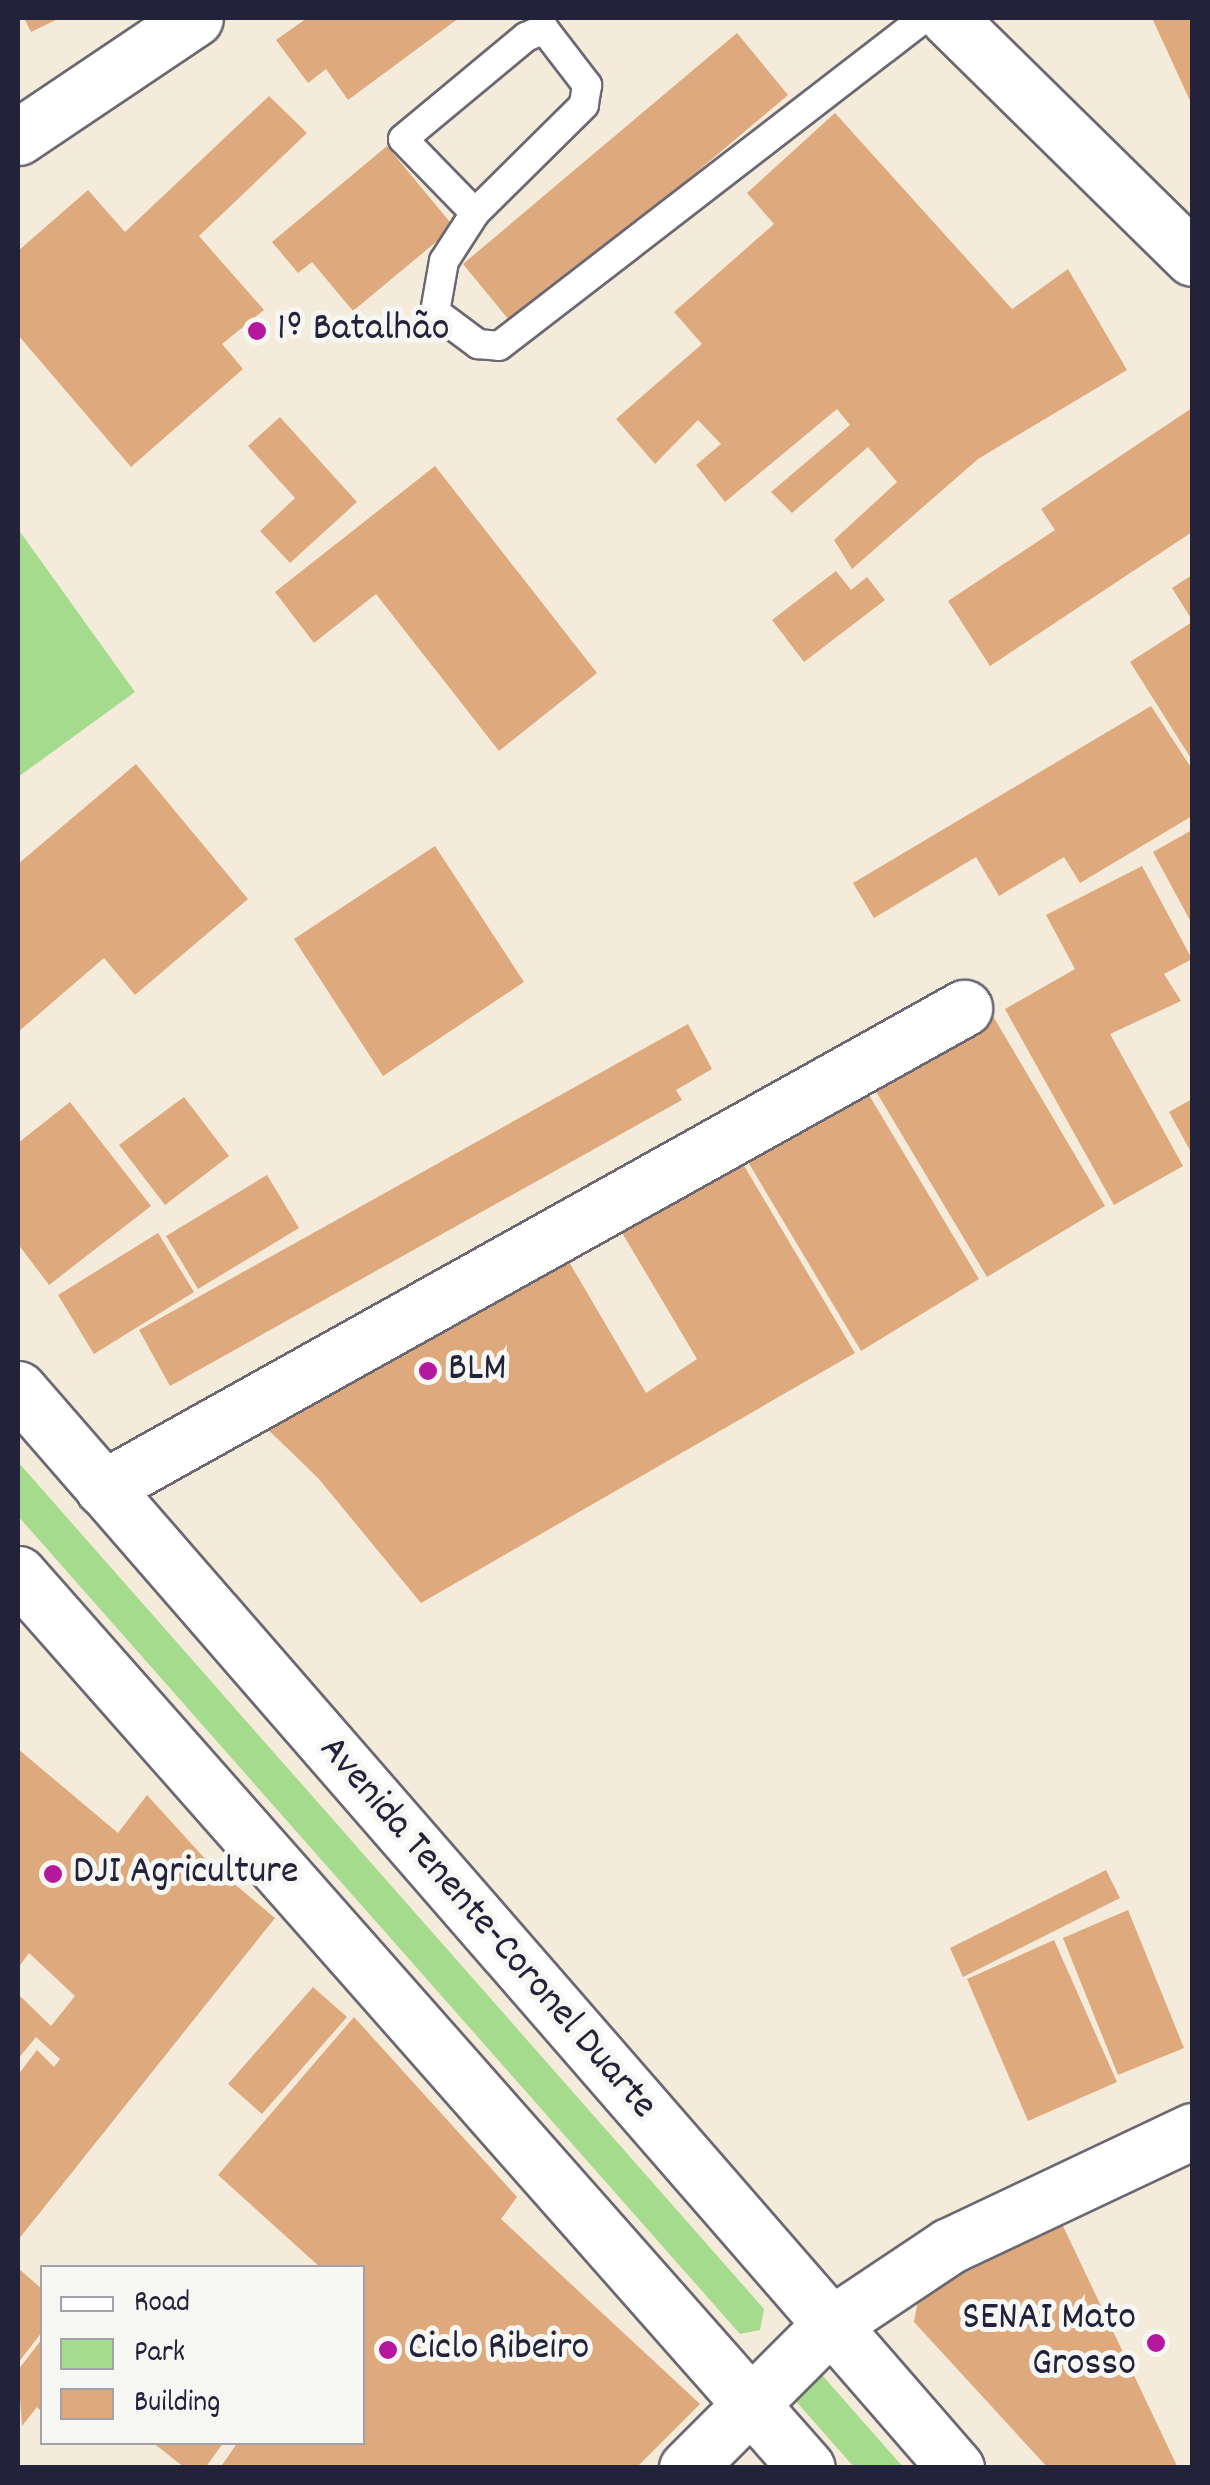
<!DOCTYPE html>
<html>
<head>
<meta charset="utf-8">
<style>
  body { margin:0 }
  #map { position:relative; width:1210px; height:2485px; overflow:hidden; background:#f4ebdb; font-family:Dekko,sans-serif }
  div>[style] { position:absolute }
  .green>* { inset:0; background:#a4db8c }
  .building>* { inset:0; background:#deaa7d }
  .roads { filter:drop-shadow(2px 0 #6c6873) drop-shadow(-2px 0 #6c6873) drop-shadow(0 2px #6c6873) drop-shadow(0 -2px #6c6873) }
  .lane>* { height:28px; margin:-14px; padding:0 14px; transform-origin:14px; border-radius:14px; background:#fff }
  .street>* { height:55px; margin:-27.5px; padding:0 27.5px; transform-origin:27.5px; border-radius:27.5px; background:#fff }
  .primary>* { height:55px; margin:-27.5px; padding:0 27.5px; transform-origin:27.5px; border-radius:27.5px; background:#fff }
  .dots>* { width:28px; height:28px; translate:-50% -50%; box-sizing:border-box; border:5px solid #f6f6f2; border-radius:50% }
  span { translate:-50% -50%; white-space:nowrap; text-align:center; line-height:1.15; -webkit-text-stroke:10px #f6f6f2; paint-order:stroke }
  .poi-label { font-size:40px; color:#22223b }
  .left { translate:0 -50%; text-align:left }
  .right { translate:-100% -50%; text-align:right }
  .street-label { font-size:40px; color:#22223b }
  .frame { position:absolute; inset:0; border:20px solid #22223b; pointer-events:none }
  .legend { position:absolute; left:40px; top:2265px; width:325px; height:180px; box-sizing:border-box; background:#f6f6f2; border:2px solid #a1a1a9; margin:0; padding:12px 18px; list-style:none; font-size:30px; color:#22223b }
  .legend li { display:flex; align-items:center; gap:20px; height:50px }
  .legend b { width:50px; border:2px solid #a1a1a9 }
</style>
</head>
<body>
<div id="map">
  <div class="green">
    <i style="clip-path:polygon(18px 529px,135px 692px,18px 777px)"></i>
    <i style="clip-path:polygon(18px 1462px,764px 2309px,760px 2330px,740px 2334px,18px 1516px)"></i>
    <i style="clip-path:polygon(815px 2371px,822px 2375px,903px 2467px,854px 2467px,794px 2399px)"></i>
  </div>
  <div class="building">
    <i style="clip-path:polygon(24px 18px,60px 18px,31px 32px)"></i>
    <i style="clip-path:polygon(307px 18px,459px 18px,348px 100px,326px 69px,308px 83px,276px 40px)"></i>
    <i style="clip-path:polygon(1152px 18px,1192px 18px,1192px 105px)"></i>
    <i style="clip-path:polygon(737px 33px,788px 95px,514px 326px,463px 264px)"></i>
    <i style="clip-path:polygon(269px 96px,307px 133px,199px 236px,264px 310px,222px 344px,243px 369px,131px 467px,18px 335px,18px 251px,88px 190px,125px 232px)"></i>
    <i style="clip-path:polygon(835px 113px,1012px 309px,1068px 269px,1127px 370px,978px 459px,852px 569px,834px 540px,897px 482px,868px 447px,792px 513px,771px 492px,850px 425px,837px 409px,725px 502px,696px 465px,721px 444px,698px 420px,655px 464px,616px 419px,702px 344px,674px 312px,774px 224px,747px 193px)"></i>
    <i style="clip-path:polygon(387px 146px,454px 227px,353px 311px,312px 262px,298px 273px,272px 242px)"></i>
    <i style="clip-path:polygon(1192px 408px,1192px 532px,990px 666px,948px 601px,1055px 530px,1041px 509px)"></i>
    <i style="clip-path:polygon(280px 417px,357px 502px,290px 563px,260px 531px,295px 498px,248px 446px)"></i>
    <i style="clip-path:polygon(435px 466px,597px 673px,499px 751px,376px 594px,314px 643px,275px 592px)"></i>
    <i style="clip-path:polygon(836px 571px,851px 590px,867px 577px,885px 600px,804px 662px,772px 620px)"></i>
    <i style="clip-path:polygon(1192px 575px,1192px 620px,1172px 588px)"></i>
    <i style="clip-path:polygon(1192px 622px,1192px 760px,1130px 662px)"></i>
    <i style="clip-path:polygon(1151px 706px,1192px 769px,1192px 816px,1080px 883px,1064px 857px,999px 896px,976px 857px,874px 918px,853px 883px)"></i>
    <i style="clip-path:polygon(136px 764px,248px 899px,135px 995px,104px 958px,18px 1032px,18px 864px)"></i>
    <i style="clip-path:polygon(1192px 830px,1192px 924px,1153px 852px)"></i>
    <i style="clip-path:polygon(435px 846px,524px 982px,383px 1076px,294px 939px)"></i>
    <i style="clip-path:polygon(1142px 866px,1192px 959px,1164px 974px,1181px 1001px,1110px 1034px,1183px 1166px,1114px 1205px,1005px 1009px,1075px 969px,1046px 915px)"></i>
    <i style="clip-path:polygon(990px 1011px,1105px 1206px,987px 1277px,871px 1083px)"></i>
    <i style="clip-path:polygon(688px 1024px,712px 1069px,676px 1090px,682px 1100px,170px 1386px,139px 1330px)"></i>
    <i style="clip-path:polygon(863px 1085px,979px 1279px,861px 1351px,745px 1157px)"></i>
    <i style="clip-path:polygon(184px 1097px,229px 1156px,165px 1205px,119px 1145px)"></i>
    <i style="clip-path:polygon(1192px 1099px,1192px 1154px,1169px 1112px)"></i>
    <i style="clip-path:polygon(70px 1102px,151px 1206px,49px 1285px,18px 1244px,18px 1143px)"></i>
    <i style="clip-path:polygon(740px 1159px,855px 1353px,421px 1603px,318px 1478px,254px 1416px,562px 1250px,646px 1393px,697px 1359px,621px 1231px)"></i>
    <i style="clip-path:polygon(267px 1175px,299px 1228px,198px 1289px,166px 1236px)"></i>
    <i style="clip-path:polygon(158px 1233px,194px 1292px,94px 1354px,58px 1295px)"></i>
    <i style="clip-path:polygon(18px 1749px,118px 1833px,147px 1795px,208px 1862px,275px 1918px,18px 2240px,18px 2075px,37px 2050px,54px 2067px,60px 2059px,36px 2037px,18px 2059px,18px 1994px,51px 2026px,75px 1996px,29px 1953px,18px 1968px)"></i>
    <i style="clip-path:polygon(1106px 1870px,1120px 1898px,963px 1977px,950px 1948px)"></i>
    <i style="clip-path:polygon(1128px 1910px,1184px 2048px,1118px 2075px,1063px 1938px)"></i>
    <i style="clip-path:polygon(1054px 1940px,1117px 2082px,1028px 2121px,967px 1979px)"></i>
    <i style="clip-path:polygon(313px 1987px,347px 2017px,262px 2114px,228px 2084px)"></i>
    <i style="clip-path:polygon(354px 2017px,517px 2197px,501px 2219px,700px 2404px,636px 2468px,220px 2468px,238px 2442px,362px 2442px,362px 2268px,321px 2268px,218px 2175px)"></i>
    <i style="clip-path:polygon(1053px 2205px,1178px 2468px,1048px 2468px,914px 2322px,923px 2274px)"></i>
    <i style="clip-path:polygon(18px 2268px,42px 2289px,42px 2332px,18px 2363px)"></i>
    <i style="clip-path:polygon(42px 2339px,42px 2412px,37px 2407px,22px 2426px,18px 2370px)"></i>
    <i style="clip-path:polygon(152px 2442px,224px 2442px,205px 2468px,185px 2468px)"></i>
  </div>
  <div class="roads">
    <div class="lane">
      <i style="left:475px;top:213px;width:103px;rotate:-134.2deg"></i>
      <i style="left:403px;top:139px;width:160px;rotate:-39.7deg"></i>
      <i style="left:526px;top:37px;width:20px;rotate:-24deg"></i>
      <i style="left:544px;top:29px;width:71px;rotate:52.5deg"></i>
      <i style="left:587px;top:85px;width:20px;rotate:99deg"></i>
      <i style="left:584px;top:105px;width:153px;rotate:135.3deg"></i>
      <i style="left:475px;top:213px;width:57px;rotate:122.9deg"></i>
      <i style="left:444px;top:261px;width:52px;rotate:100deg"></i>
      <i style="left:435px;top:312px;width:54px;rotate:36.7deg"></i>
      <i style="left:478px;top:344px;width:21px;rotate:5deg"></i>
      <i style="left:499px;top:346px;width:537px;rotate:-37.66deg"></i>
    </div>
    <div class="street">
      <i style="left:103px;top:1488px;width:986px;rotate:-29.14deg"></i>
      <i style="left:687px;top:2468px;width:201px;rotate:-45deg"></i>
      <i style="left:829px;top:2326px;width:144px;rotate:-33.7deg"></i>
      <i style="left:949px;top:2246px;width:269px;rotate:-25.3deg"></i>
    </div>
    <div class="primary">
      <i style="left:948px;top:18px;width:342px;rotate:44.5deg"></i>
      <i style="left:18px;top:137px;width:213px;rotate:-33.9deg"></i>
      <i style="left:18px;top:1389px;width:1430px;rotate:49deg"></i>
      <i style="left:18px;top:1574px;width:1192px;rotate:48.57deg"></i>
    </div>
  </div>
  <div class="dots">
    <i style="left:257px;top:331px;background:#b5179e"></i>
    <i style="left:428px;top:1371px;background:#b5179e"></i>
    <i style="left:53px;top:1874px;background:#b5179e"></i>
    <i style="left:1156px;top:2343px;background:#b5179e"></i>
    <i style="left:388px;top:2350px;background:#b5179e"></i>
  </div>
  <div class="poi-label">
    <span class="left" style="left:277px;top:331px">1º Batalhão</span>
    <span class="left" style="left:448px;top:1371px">BLM</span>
    <span class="left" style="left:73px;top:1874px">DJI Agriculture</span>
    <span class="right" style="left:1136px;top:2343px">SENAI Mato<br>Grosso</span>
    <span class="left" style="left:408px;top:2350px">Ciclo Ribeiro</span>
  </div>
  <div class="street-label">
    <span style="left:486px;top:1929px;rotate:49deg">Avenida Tenente-Coronel Duarte</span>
  </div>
  <div class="frame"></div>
  <ul class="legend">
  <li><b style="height:12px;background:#fff"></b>Road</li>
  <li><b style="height:28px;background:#a4db8c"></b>Park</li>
  <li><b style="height:28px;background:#deaa7d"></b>Building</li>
  </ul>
</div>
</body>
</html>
